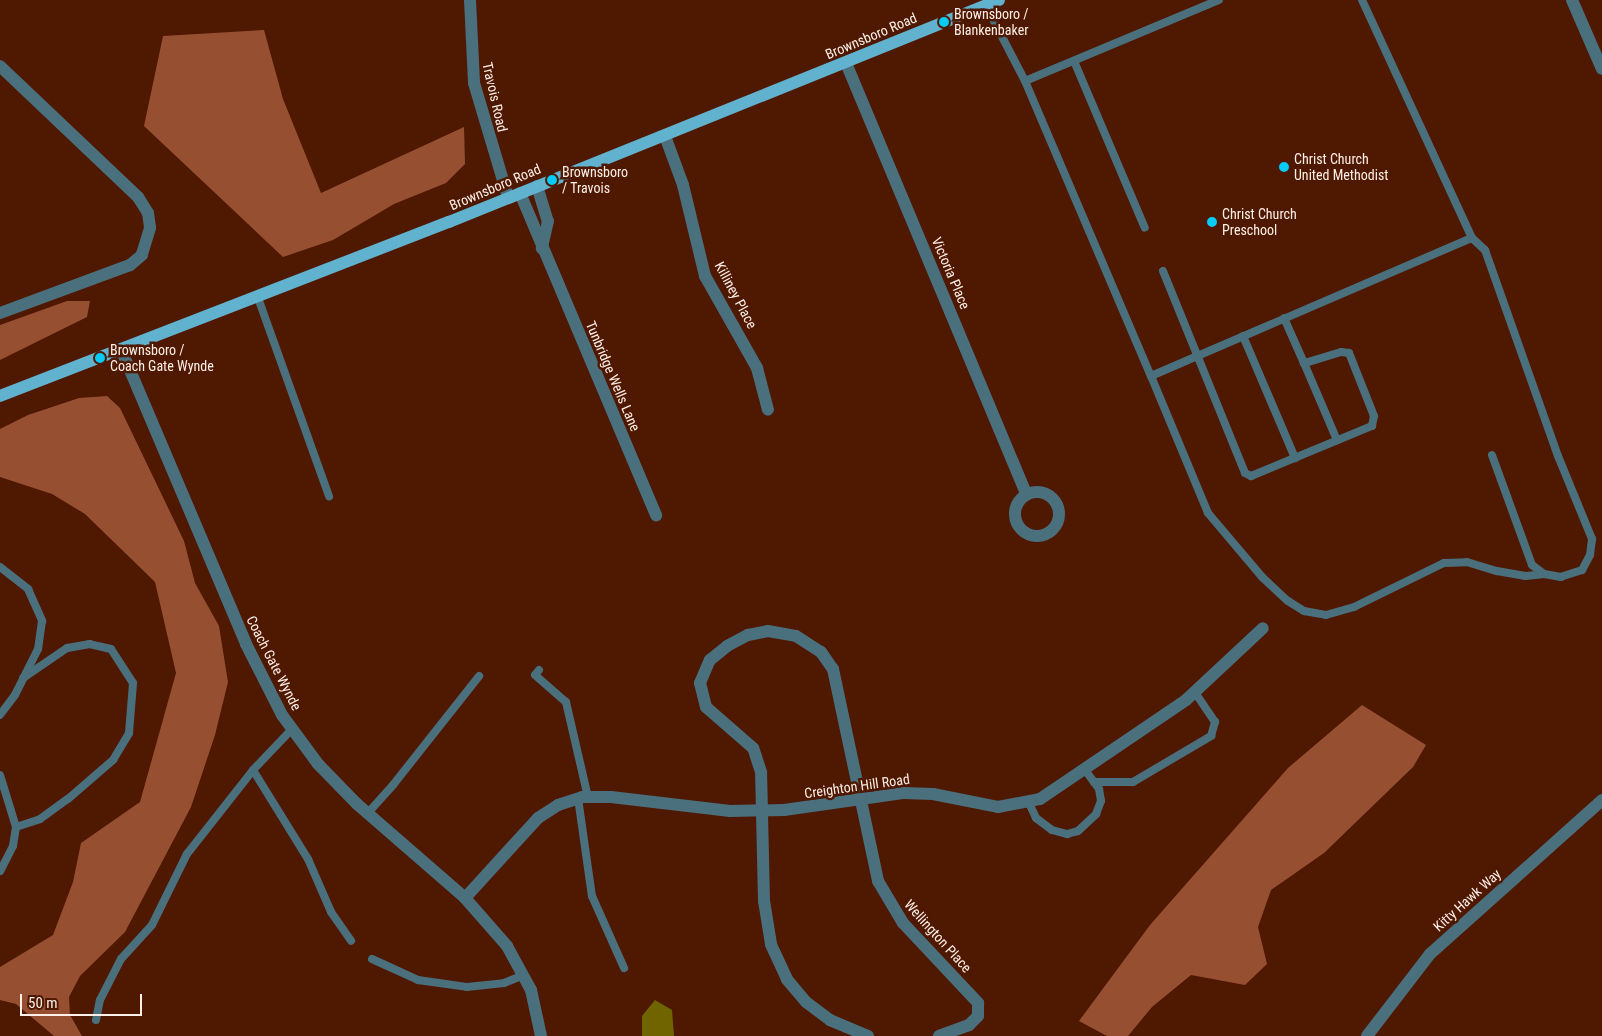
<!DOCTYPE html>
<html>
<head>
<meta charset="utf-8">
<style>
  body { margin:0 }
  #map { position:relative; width:1602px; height:1036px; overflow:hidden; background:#4f1800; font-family:"Roboto Condensed",sans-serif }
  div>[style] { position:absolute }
  .forest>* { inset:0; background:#974f32 }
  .water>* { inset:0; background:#6f6400 }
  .lane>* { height:8px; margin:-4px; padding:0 4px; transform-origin:4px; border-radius:4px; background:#4a707d }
  .street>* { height:12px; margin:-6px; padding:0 6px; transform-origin:6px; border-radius:6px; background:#4a707d }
  .street>.ring { margin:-6px; padding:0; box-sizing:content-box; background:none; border:12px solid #4a707d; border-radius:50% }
  .primary>* { height:12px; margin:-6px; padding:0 6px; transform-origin:6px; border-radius:6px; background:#61b2ce }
  .dots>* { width:14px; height:14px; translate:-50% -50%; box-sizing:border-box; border:2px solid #4f1800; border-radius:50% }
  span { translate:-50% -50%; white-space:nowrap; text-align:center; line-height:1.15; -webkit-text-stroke:5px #4f1800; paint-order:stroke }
  .poi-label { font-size:14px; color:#feefe9 }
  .left { translate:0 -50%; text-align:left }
  .street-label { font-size:14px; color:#feefe9 }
  .scale { position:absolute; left:20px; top:994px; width:122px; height:22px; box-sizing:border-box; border:2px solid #feefe9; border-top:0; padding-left:6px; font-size:15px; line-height:18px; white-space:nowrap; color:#feefe9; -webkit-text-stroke:4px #4f1800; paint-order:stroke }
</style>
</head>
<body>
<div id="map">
  <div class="forest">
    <i style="clip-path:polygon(264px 30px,283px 99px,321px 193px,464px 127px,465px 164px,446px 183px,394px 204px,333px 240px,283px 257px,144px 126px,163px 36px)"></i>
    <i style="clip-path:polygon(67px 301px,90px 301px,87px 317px,0 360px,0 325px)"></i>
    <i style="clip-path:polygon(107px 396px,120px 408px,184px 541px,195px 583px,219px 626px,228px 682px,215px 735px,191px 807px,125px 932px,80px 976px,69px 997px,70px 1015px,82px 1036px,54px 1036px,16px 1004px,0 1000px,0 967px,53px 935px,73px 882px,81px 843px,140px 802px,176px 673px,155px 582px,85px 514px,52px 494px,0 477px,0 429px,28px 415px,79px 398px)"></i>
    <i style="clip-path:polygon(1362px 705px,1426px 745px,1413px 767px,1324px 853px,1271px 890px,1258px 927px,1267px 964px,1245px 985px,1191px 975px,1152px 1007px,1128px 1036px,1107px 1036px,1079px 1021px,1150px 925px,1288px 768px)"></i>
  </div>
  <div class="water">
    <i style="clip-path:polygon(655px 1000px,672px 1010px,674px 1036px,642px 1036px,642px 1016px)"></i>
  </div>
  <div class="lane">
    <i style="left:986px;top:6px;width:85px;rotate:62.5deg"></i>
    <i style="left:1025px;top:81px;width:321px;rotate:66.9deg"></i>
    <i style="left:1151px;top:376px;width:349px;rotate:-23.3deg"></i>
    <i style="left:1472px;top:238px;width:262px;rotate:-114.8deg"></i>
    <i style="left:1074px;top:61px;width:181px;rotate:67deg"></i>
    <i style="left:1025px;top:81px;width:210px;rotate:-22.7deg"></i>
    <i style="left:1472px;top:238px;width:18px;rotate:43deg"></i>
    <i style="left:1485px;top:250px;width:219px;rotate:70.5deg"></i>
    <i style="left:1558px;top:456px;width:90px;rotate:67.7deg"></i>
    <i style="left:1592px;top:539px;width:16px;rotate:97deg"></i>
    <i style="left:1590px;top:555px;width:17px;rotate:118deg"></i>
    <i style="left:1582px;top:570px;width:22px;rotate:162deg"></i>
    <i style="left:1561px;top:577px;width:17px;rotate:-170deg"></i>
    <i style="left:1544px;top:574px;width:15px;rotate:-143deg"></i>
    <i style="left:1532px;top:565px;width:117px;rotate:-110deg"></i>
    <i style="left:1163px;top:271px;width:218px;rotate:67.9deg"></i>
    <i style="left:1245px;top:473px;width:7px;rotate:27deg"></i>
    <i style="left:1251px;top:476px;width:131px;rotate:-22.5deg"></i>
    <i style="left:1372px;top:426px;width:10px;rotate:-79deg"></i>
    <i style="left:1374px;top:416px;width:68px;rotate:-111.6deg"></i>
    <i style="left:1349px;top:353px;width:8px;rotate:-173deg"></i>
    <i style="left:1341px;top:352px;width:39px;rotate:163deg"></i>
    <i style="left:1304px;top:363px;width:49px;rotate:-114deg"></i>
    <i style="left:257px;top:295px;width:214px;rotate:70.3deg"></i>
    <i style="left:1243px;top:336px;width:133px;rotate:66.9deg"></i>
    <i style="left:1304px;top:363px;width:84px;rotate:66.8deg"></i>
    <i style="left:1151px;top:376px;width:148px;rotate:67.4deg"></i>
    <i style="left:1208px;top:513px;width:84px;rotate:49.8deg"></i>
    <i style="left:1262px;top:577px;width:35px;rotate:43deg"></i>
    <i style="left:1288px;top:601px;width:19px;rotate:32deg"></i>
    <i style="left:1304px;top:611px;width:22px;rotate:10deg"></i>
    <i style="left:1326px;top:615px;width:29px;rotate:-16deg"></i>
    <i style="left:1354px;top:607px;width:100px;rotate:-26.1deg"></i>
    <i style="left:1444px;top:563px;width:23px;rotate:-2deg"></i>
    <i style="left:1467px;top:562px;width:31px;rotate:17deg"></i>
    <i style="left:1497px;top:571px;width:29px;rotate:10deg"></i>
    <i style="left:1526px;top:576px;width:18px;rotate:-6deg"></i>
    <i style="left:0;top:567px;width:36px;rotate:38deg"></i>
    <i style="left:28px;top:589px;width:35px;rotate:66deg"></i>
    <i style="left:42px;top:621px;width:28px;rotate:98deg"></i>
    <i style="left:38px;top:649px;width:51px;rotate:116.6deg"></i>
    <i style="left:15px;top:695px;width:25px;rotate:127deg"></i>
    <i style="left:539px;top:670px;width:6px;rotate:129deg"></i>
    <i style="left:535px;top:675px;width:41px;rotate:41.1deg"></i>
    <i style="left:566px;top:702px;width:98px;rotate:77deg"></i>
    <i style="left:253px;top:770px;width:105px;rotate:58.3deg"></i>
    <i style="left:308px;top:859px;width:58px;rotate:66.5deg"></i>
    <i style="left:331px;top:912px;width:35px;rotate:55deg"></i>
    <i style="left:0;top:775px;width:54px;rotate:72.9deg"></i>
    <i style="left:16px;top:827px;width:19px;rotate:99deg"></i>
    <i style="left:13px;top:846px;width:28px;rotate:117deg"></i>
    <i style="left:1094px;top:782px;width:39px"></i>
    <i style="left:1133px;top:782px;width:91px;rotate:-30.5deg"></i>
    <i style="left:1211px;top:736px;width:15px;rotate:-74deg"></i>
    <i style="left:1215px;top:722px;width:36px;rotate:-124deg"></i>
    <i style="left:578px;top:798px;width:99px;rotate:81.9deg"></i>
    <i style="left:592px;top:896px;width:79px;rotate:66deg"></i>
    <i style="left:1029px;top:803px;width:17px;rotate:65deg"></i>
    <i style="left:1036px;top:818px;width:20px;rotate:37deg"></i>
    <i style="left:1052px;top:830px;width:16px;rotate:15deg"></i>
    <i style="left:1067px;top:834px;width:11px;rotate:-15deg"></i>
    <i style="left:1078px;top:831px;width:25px;rotate:-43deg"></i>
    <i style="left:1096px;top:814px;width:14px;rotate:-69deg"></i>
    <i style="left:1101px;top:801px;width:12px;rotate:-99deg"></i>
    <i style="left:1099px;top:789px;width:24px;rotate:-126deg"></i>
    <i style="left:367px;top:814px;width:39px;rotate:-48deg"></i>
    <i style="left:393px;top:785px;width:139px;rotate:-51.7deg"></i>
    <i style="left:16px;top:827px;width:25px;rotate:-18deg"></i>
    <i style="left:40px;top:819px;width:34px;rotate:-36deg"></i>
    <i style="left:68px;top:799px;width:60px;rotate:-40.9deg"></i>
    <i style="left:113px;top:760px;width:31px;rotate:-59deg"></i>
    <i style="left:129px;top:733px;width:50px;rotate:-85.4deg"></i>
    <i style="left:133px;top:683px;width:40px;rotate:-122.9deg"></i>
    <i style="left:111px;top:649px;width:22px;rotate:-167deg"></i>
    <i style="left:90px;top:644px;width:23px;rotate:170deg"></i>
    <i style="left:67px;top:648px;width:53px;rotate:145.7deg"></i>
    <i style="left:372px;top:959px;width:51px;rotate:24.5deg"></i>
    <i style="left:418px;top:980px;width:49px;rotate:8.1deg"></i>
    <i style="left:467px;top:987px;width:37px;rotate:-6deg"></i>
    <i style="left:504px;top:983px;width:22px;rotate:-22deg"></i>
    <i style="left:96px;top:1020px;width:20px;rotate:-79deg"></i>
    <i style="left:100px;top:1000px;width:46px;rotate:-62.9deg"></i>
    <i style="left:121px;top:959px;width:46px;rotate:-47.6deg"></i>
    <i style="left:152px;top:925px;width:79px;rotate:-63.8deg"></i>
    <i style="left:187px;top:854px;width:107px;rotate:-51.8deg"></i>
    <i style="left:253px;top:770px;width:57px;rotate:-46.4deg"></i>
  </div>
  <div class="street">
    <i style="left:470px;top:0;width:83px;rotate:87.2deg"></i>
    <i style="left:474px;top:83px;width:119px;rotate:73.4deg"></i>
    <i style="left:1572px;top:0;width:75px;rotate:66.5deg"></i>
    <i style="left:846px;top:63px;width:468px;rotate:67.3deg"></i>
    <i style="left:0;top:66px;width:190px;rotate:43.5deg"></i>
    <i style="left:138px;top:197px;width:19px;rotate:58deg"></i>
    <i style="left:148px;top:213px;width:15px;rotate:82deg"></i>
    <i style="left:150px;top:228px;width:28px;rotate:107deg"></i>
    <i style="left:142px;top:255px;width:16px;rotate:140deg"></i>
    <i style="left:130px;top:265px;width:139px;rotate:159.7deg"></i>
    <i style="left:665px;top:136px;width:52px;rotate:69.8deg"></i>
    <i style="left:683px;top:185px;width:94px;rotate:76.4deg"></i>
    <i style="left:705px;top:276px;width:106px;rotate:60.5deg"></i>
    <i style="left:757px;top:368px;width:43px;rotate:75.3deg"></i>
    <i style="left:537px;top:186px;width:37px;rotate:73deg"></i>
    <i style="left:548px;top:221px;width:28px;rotate:103deg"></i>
    <i style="left:520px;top:193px;width:350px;rotate:67.1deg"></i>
    <i style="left:121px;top:349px;width:320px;rotate:67deg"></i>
    <i style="left:246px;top:644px;width:80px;rotate:63.1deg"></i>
    <i style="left:282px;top:715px;width:61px;rotate:53.7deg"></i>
    <i style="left:318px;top:764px;width:56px;rotate:45.7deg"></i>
    <i style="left:357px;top:804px;width:143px;rotate:41deg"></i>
    <i style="left:465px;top:898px;width:64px;rotate:48.8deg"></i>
    <i style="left:507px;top:946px;width:50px;rotate:61.4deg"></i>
    <i style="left:531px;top:990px;width:47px;rotate:77.7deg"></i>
    <i class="ring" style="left:1015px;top:492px;width:32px;height:32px"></i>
    <i style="left:465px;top:898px;width:108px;rotate:-47.6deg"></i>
    <i style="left:538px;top:818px;width:24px;rotate:-33deg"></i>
    <i style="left:558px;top:805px;width:25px;rotate:-18deg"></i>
    <i style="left:582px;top:797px;width:29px"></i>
    <i style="left:611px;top:797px;width:120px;rotate:6.7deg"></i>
    <i style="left:730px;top:811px;width:54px;rotate:-1.1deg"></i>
    <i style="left:784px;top:810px;width:120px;rotate:-8.1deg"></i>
    <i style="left:903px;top:793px;width:30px;rotate:2deg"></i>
    <i style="left:933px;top:794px;width:66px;rotate:11.3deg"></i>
    <i style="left:998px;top:807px;width:43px;rotate:-10.8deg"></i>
    <i style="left:1040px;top:799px;width:176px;rotate:-34.1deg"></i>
    <i style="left:1186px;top:700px;width:105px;rotate:-43.1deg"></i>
    <i style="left:868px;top:1036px;width:41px;rotate:-157.2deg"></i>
    <i style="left:830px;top:1020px;width:30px;rotate:-143deg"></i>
    <i style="left:806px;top:1002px;width:30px;rotate:-130deg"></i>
    <i style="left:787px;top:979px;width:38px;rotate:-115deg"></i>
    <i style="left:771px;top:944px;width:44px;rotate:-99.2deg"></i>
    <i style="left:764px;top:901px;width:129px;rotate:-91.3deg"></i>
    <i style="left:761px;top:772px;width:25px;rotate:-108deg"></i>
    <i style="left:753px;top:748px;width:62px;rotate:-138.9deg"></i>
    <i style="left:706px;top:707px;width:25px;rotate:-104deg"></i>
    <i style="left:700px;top:683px;width:25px;rotate:-67deg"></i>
    <i style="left:710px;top:660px;width:22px;rotate:-39deg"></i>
    <i style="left:727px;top:646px;width:24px;rotate:-28deg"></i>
    <i style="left:748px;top:635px;width:20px;rotate:-11deg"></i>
    <i style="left:768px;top:631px;width:28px;rotate:10deg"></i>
    <i style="left:796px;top:636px;width:30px;rotate:33deg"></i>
    <i style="left:821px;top:652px;width:21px;rotate:55deg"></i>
    <i style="left:833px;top:669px;width:217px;rotate:78deg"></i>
    <i style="left:878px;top:881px;width:49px;rotate:59.2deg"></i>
    <i style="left:903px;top:923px;width:110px;rotate:46.8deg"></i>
    <i style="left:978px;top:1003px;width:13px;rotate:90deg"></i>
    <i style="left:978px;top:1016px;width:13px;rotate:135deg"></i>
    <i style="left:969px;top:1025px;width:32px;rotate:160deg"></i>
    <i style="left:1367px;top:1036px;width:103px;rotate:-52.5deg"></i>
    <i style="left:1430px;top:954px;width:231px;rotate:-41.8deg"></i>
  </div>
  <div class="primary">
    <i style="left:0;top:396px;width:482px;rotate:-21.2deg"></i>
    <i style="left:449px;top:222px;width:593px;rotate:-21.98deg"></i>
  </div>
  <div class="dots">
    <i style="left:944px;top:22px;background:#05cbf9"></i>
    <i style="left:1284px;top:167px;background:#05cbf9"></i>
    <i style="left:552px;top:180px;background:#05cbf9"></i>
    <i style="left:1212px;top:222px;background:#05cbf9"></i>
    <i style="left:100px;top:358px;background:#05cbf9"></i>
  </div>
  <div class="poi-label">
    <span class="left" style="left:954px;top:22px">Brownsboro /<br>Blankenbaker</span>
    <span class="left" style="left:1294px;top:167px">Christ Church<br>United Methodist</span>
    <span class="left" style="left:562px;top:180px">Brownsboro<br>/ Travois</span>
    <span class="left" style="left:1222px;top:222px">Christ Church<br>Preschool</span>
    <span class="left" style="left:110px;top:358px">Brownsboro /<br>Coach Gate Wynde</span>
  </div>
  <div class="street-label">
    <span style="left:871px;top:36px;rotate:-23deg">Brownsboro Road</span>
    <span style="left:495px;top:97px;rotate:77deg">Travois Road</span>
    <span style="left:495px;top:187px;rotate:-23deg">Brownsboro Road</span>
    <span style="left:951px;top:273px;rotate:67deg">Victoria Place</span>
    <span style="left:736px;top:295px;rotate:62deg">Killiney Place</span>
    <span style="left:613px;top:376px;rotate:67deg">Tunbridge Wells Lane</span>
    <span style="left:274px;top:663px;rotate:63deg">Coach Gate Wynde</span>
    <span style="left:857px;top:786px;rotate:-8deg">Creighton Hill Road</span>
    <span style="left:1467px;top:900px;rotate:-42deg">Kitty Hawk Way</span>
    <span style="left:938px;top:936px;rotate:48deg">Wellington Place</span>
  </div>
  <div class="scale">50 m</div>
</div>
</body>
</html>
